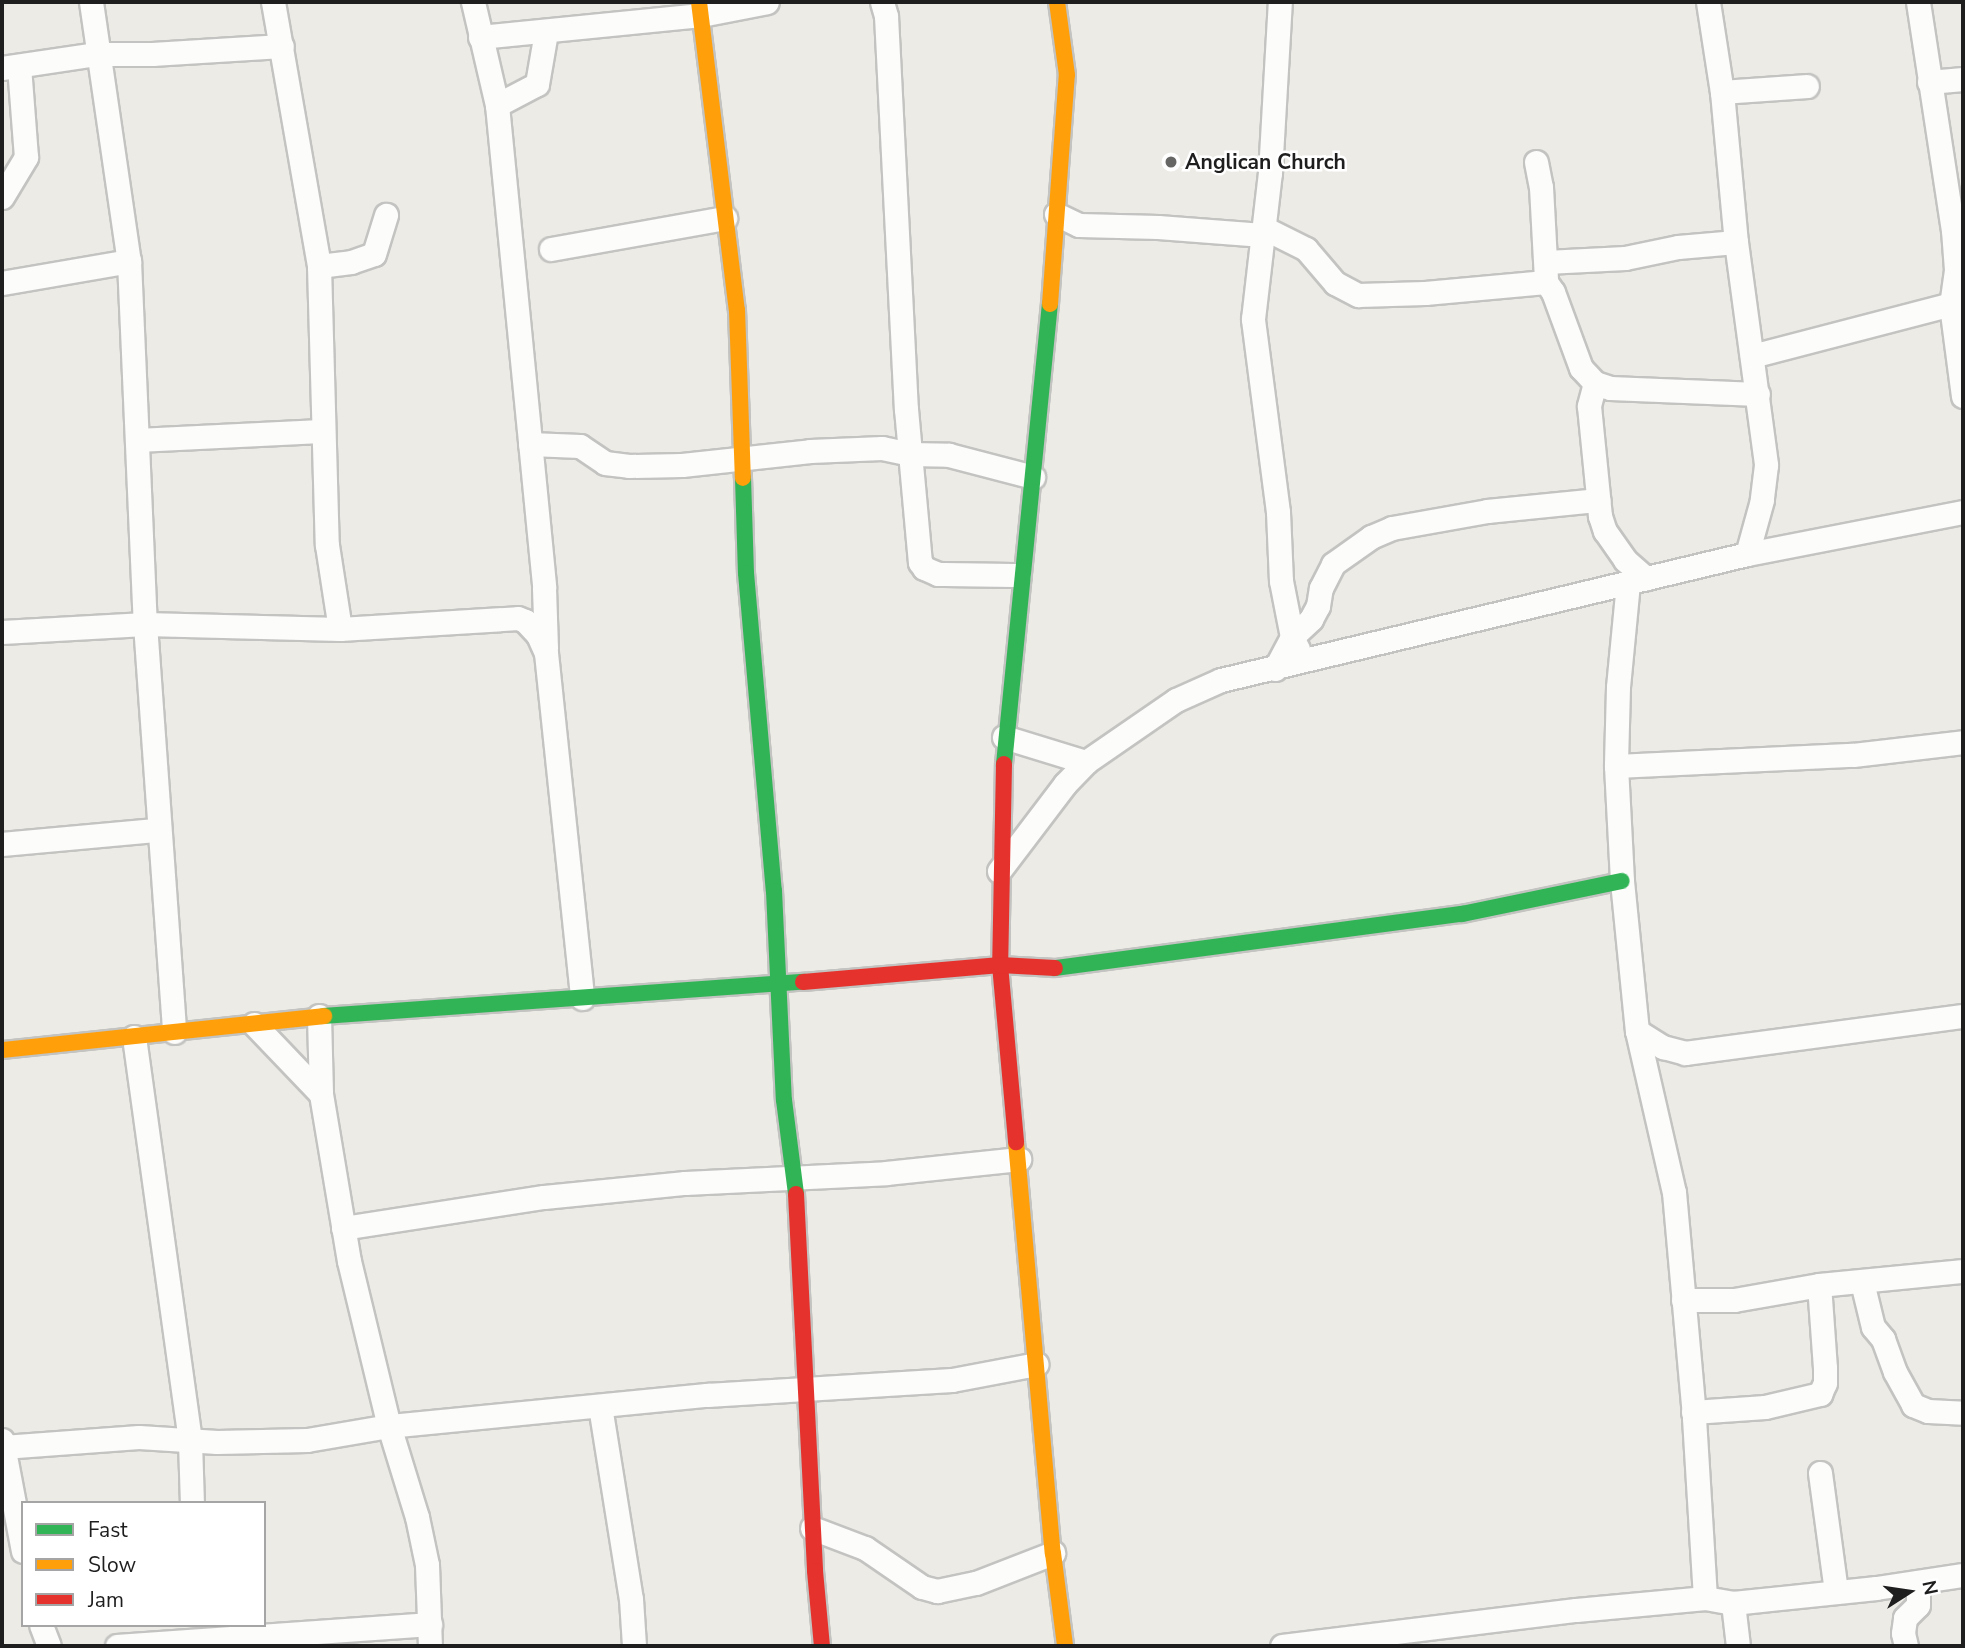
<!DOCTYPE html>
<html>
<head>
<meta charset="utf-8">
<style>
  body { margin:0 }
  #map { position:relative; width:1965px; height:1648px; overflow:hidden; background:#ecebe6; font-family:"Nunito Sans",sans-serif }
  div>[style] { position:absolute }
  .roads { filter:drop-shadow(2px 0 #c3c3c1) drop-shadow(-2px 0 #c3c3c1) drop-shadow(0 2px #c3c3c1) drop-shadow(0 -2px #c3c3c1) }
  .street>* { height:23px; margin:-11.5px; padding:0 11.5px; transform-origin:11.5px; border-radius:11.5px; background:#fcfcfb }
  .fast>* { height:16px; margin:-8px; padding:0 8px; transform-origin:8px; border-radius:8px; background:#30b455 }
  .slow>* { height:16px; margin:-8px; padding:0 8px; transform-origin:8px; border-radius:8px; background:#ff9f0a }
  .jam>* { height:16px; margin:-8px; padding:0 8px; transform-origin:8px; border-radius:8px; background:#e5322d }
  .dots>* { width:19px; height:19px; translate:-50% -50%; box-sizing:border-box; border:4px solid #fff; border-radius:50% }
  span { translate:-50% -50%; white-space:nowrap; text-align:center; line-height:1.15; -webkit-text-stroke:5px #fff; paint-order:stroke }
  .poi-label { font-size:21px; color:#1e1e1e; font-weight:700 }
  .left { translate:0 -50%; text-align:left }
  .frame { position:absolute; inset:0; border:4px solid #1e1e1e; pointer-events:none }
  .legend { position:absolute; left:21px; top:1501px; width:245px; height:126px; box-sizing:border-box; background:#fff; border:2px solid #a5a5a5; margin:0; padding:9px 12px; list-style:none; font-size:21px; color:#1e1e1e }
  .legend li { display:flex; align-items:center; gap:14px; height:35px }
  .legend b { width:35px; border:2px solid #a5a5a5 }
  .north { position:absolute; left:1874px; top:1557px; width:70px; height:70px; -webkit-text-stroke:5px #fff; paint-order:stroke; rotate:78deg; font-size:19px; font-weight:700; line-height:28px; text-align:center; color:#1e1e1e }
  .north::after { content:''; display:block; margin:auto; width:24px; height:32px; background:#1e1e1e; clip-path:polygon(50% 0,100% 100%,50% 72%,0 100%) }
</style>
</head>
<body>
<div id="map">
  <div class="roads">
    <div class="street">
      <i style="left:91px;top:2px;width:262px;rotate:81.7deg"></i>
      <i style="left:129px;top:261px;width:363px;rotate:87.5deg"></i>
      <i style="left:145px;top:624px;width:409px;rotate:85.9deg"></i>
      <i style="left:273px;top:2px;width:268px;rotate:80.1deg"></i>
      <i style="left:319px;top:266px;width:279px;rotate:88.4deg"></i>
      <i style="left:327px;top:545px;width:85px;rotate:81.2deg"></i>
      <i style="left:473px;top:2px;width:106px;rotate:76.9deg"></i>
      <i style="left:497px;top:105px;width:485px;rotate:84.4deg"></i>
      <i style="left:544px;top:588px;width:60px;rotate:88.1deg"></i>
      <i style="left:882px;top:2px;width:15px;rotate:74deg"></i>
      <i style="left:886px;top:16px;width:394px;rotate:87.1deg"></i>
      <i style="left:906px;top:409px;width:154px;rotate:84.8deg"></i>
      <i style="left:920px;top:562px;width:7px;rotate:56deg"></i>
      <i style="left:924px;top:568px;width:15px;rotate:23deg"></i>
      <i style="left:938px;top:574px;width:81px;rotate:0.7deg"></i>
      <i style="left:1708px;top:2px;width:91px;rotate:81.2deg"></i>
      <i style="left:1722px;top:92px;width:151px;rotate:84.7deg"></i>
      <i style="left:1736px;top:242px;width:225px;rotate:82.3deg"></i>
      <i style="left:1766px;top:465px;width:35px;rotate:97deg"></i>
      <i style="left:1762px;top:500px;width:56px;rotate:105.5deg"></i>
      <i style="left:1918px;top:2px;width:231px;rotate:81.3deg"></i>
      <i style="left:1953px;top:230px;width:40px;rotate:85.7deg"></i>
      <i style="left:1956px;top:270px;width:35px;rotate:98deg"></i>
      <i style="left:1951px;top:305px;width:92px;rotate:82.5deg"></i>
      <i style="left:480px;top:37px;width:222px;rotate:-5.7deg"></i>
      <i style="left:701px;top:15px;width:67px;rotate:-11.1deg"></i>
      <i style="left:2px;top:68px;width:96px;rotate:-8.4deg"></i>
      <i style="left:97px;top:54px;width:55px"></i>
      <i style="left:152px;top:54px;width:130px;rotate:-3.5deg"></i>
      <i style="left:1929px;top:82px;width:34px;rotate:-5deg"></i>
      <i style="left:1722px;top:92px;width:85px;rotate:-4deg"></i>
      <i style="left:497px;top:105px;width:45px;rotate:-27.7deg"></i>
      <i style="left:537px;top:84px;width:53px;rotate:-80.2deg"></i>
      <i style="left:1536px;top:162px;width:25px;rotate:79deg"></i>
      <i style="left:1541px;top:187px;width:91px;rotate:86.9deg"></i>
      <i style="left:2px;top:197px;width:47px;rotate:-59deg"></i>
      <i style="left:26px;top:157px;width:91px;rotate:-94.4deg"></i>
      <i style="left:1056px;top:214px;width:25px;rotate:26deg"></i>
      <i style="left:1079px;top:225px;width:79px;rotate:1.5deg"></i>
      <i style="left:1158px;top:227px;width:105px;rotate:4.4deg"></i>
      <i style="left:1264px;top:228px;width:47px;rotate:26.6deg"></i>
      <i style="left:1306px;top:249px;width:45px;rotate:49.5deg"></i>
      <i style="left:1335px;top:283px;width:26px;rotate:28deg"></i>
      <i style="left:1358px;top:295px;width:67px;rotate:-1.7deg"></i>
      <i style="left:1425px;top:293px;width:121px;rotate:-5.2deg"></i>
      <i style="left:1546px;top:282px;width:12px;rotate:55deg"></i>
      <i style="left:1553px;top:292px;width:81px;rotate:69.8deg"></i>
      <i style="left:1581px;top:368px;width:21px;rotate:47deg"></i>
      <i style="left:1595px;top:383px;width:16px;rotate:18deg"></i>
      <i style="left:1610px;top:388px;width:148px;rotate:2.3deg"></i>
      <i style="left:551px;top:249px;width:177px;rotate:-10.1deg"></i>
      <i style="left:1546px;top:262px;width:79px;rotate:-2.9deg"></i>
      <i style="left:1625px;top:258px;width:54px;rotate:-11.7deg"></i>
      <i style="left:1678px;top:247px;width:58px;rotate:-4.9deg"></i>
      <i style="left:319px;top:266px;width:32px;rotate:-7deg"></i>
      <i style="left:351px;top:262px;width:24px;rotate:-19deg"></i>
      <i style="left:374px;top:254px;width:41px;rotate:-72.9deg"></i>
      <i style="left:2px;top:283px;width:129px;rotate:-9.8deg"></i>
      <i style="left:1752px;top:356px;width:218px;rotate:-14.6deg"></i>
      <i style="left:1595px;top:383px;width:24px;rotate:105deg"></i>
      <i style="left:1589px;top:406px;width:111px;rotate:84.3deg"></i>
      <i style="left:1600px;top:516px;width:16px;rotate:72deg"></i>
      <i style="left:1605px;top:531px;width:35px;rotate:55deg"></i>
      <i style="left:1625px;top:560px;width:28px;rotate:41deg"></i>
      <i style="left:137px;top:440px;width:184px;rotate:-2.8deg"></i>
      <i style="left:530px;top:444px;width:50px;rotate:2.3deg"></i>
      <i style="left:580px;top:446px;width:30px;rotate:34deg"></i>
      <i style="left:605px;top:463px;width:24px;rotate:7deg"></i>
      <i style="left:629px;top:466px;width:53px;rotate:-1.1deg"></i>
      <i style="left:682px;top:465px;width:129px;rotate:-6.2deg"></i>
      <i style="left:810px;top:451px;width:72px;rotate:-2.4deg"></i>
      <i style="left:882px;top:448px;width:29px;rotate:12deg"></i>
      <i style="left:910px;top:454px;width:39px;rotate:1deg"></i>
      <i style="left:949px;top:455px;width:87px;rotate:14.7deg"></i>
      <i style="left:1628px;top:583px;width:104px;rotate:95.5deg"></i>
      <i style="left:1618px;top:687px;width:79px;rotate:91.5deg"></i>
      <i style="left:1616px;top:766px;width:115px;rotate:87deg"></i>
      <i style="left:1622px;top:881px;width:151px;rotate:84.3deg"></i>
      <i style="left:1637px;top:1031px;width:165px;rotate:77.1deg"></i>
      <i style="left:1674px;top:1192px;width:227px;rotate:84.9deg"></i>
      <i style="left:1694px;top:1418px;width:180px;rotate:86.5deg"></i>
      <i style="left:2px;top:632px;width:143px;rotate:-3.2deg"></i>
      <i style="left:145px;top:624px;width:195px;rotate:1.5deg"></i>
      <i style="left:340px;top:629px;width:178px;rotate:-3.5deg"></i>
      <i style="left:518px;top:618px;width:8px;rotate:23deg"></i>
      <i style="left:525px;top:621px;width:19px;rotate:47deg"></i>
      <i style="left:538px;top:635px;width:20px;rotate:66deg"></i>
      <i style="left:546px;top:653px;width:347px;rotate:84deg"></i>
      <i style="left:1298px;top:649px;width:13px;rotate:-117deg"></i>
      <i style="left:1292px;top:637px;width:26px;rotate:-43deg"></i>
      <i style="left:1311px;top:619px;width:15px;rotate:-62deg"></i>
      <i style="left:1318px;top:606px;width:18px;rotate:-81deg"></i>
      <i style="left:1321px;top:588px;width:27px;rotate:-63deg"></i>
      <i style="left:1333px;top:564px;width:47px;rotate:-35.4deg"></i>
      <i style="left:1371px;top:537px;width:23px;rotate:-23deg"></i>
      <i style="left:1392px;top:528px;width:97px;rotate:-10.1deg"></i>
      <i style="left:1487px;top:511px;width:112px;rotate:-5.7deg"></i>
      <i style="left:1275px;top:669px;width:36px;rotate:-62deg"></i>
      <i style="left:1292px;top:637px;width:57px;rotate:-101.1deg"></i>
      <i style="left:1281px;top:581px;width:69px;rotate:-92.5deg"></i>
      <i style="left:1278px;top:512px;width:195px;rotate:-97.4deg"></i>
      <i style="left:1253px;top:319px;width:147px;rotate:-83.4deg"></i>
      <i style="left:1270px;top:173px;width:171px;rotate:-86.7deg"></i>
      <i style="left:1004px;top:737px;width:86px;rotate:17deg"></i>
      <i style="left:1616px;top:766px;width:237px;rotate:-2.7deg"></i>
      <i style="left:1853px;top:755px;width:111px;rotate:-6.7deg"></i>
      <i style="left:2px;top:844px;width:156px;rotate:-5.2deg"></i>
      <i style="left:999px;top:871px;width:109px;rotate:-52.8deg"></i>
      <i style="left:1065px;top:784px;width:30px;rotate:-46deg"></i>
      <i style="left:1086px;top:762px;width:109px;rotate:-34.6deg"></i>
      <i style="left:1176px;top:700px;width:49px;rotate:-24deg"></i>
      <i style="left:1221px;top:680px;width:541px;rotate:-13.47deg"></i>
      <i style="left:1747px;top:554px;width:220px;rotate:-11deg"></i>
      <i style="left:319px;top:1016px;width:78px;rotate:88.5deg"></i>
      <i style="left:321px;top:1094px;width:169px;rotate:80.5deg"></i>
      <i style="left:349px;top:1261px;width:170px;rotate:76.4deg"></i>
      <i style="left:389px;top:1426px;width:95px;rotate:72.9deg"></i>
      <i style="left:417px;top:1517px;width:49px;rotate:78.2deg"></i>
      <i style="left:427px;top:1565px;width:81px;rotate:87.9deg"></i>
      <i style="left:254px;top:1024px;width:97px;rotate:46.3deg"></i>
      <i style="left:1637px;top:1031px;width:31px;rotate:32deg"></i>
      <i style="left:1663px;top:1047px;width:23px;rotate:15deg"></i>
      <i style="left:1685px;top:1053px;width:280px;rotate:-7.6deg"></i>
      <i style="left:134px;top:1037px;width:408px;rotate:82.1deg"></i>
      <i style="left:190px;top:1441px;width:62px;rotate:88.2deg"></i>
      <i style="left:343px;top:1228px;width:203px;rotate:-8.8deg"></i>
      <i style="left:544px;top:1197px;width:142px;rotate:-5.7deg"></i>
      <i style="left:685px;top:1183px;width:201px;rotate:-2.8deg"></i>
      <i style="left:886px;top:1173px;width:134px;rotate:-6deg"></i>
      <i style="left:1862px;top:1282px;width:46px;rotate:76.3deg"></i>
      <i style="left:1873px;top:1327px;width:16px;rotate:50deg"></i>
      <i style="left:1883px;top:1339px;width:35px;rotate:70deg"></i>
      <i style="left:1895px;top:1372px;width:38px;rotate:61deg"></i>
      <i style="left:1913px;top:1405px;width:16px;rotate:22deg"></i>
      <i style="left:1928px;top:1411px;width:35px;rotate:3deg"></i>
      <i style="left:1683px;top:1300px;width:51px"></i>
      <i style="left:1734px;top:1300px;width:86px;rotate:-10deg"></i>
      <i style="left:1819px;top:1285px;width:145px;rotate:-5.6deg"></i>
      <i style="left:600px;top:1406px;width:195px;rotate:80.9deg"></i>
      <i style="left:631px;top:1599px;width:47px;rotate:86.3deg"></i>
      <i style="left:1693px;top:1412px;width:72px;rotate:-4deg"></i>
      <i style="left:1765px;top:1407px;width:57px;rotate:-13.3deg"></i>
      <i style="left:1820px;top:1394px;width:12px;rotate:-66deg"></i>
      <i style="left:1825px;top:1383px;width:15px;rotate:-90deg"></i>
      <i style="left:1825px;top:1368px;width:83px;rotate:-94.1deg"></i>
      <i style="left:2px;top:1440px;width:113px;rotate:79.3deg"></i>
      <i style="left:3px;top:1447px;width:136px;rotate:-4.2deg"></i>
      <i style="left:139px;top:1437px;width:78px;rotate:3.7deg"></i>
      <i style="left:217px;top:1442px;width:90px;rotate:-1.3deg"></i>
      <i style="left:307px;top:1440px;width:83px;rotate:-9.7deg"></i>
      <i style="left:389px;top:1426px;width:320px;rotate:-5.6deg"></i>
      <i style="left:707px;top:1395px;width:245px;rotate:-3.5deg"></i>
      <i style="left:952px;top:1380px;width:86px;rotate:-10.7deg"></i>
      <i style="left:1820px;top:1473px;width:120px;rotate:82.3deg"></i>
      <i style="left:812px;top:1528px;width:57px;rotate:20.7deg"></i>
      <i style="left:865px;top:1548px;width:69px;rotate:34.4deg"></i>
      <i style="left:922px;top:1587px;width:16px;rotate:15deg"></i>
      <i style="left:937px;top:1591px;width:40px;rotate:-12deg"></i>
      <i style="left:976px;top:1583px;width:83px;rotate:-21.3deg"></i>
      <i style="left:1733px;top:1603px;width:43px;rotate:83.4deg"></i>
      <i style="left:41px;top:1625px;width:22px;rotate:69deg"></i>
      <i style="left:117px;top:1646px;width:314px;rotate:-4deg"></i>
      <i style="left:1282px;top:1646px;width:296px;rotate:-7deg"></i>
      <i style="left:1576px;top:1610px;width:130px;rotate:-5.3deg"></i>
      <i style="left:1705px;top:1598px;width:28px;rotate:10deg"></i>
      <i style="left:1733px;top:1603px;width:144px;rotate:-6deg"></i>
      <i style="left:1876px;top:1588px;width:88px;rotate:-8.5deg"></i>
      <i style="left:1906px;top:1646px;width:13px;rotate:-103deg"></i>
      <i style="left:1903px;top:1633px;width:15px;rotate:-82deg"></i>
      <i style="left:1905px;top:1618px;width:18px;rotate:-45deg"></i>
      <i style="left:1918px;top:1605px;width:23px;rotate:-90deg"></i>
    </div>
    <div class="fast">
      <i style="left:743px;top:478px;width:95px;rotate:88.2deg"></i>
      <i style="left:746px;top:573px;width:319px;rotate:85deg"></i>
      <i style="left:774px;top:891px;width:209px;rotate:87.3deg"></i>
      <i style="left:784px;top:1100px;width:95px;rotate:82.7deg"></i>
      <i style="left:1004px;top:764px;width:462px;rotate:-84.3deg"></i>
      <i style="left:1055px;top:968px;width:411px;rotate:-7.6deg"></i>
      <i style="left:1462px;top:914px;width:163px;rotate:-11.7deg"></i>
      <i style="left:324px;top:1016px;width:480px;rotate:-4.1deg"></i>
    </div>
    <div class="slow">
      <i style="left:699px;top:2px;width:310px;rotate:83deg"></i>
      <i style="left:737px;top:310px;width:168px;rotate:88deg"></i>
      <i style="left:1050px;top:304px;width:230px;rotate:-85.8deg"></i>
      <i style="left:1067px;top:75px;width:74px;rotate:-97.8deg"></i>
      <i style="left:2px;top:1050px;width:324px;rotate:-6deg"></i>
      <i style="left:1016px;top:1142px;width:413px;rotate:84.9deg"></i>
      <i style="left:1053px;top:1553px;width:94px;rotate:82.6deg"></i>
    </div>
    <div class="jam">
      <i style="left:1004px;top:764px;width:201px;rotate:91.1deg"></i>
      <i style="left:1000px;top:965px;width:178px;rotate:84.8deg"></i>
      <i style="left:803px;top:982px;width:198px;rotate:-4.9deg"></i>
      <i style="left:1000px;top:965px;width:55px;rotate:3.1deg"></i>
      <i style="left:796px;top:1194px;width:377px;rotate:87.1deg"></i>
      <i style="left:815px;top:1571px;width:75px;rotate:84.7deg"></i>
    </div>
  </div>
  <div class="dots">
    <i style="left:1171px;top:162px;background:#666664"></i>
  </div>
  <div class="poi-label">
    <span class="left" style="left:1185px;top:162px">Anglican Church</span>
  </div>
  <div class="frame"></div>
  <ul class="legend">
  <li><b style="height:9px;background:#30b455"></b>Fast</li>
  <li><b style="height:9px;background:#ff9f0a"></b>Slow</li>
  <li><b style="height:9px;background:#e5322d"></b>Jam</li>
  </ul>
  <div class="north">N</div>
</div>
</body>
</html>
